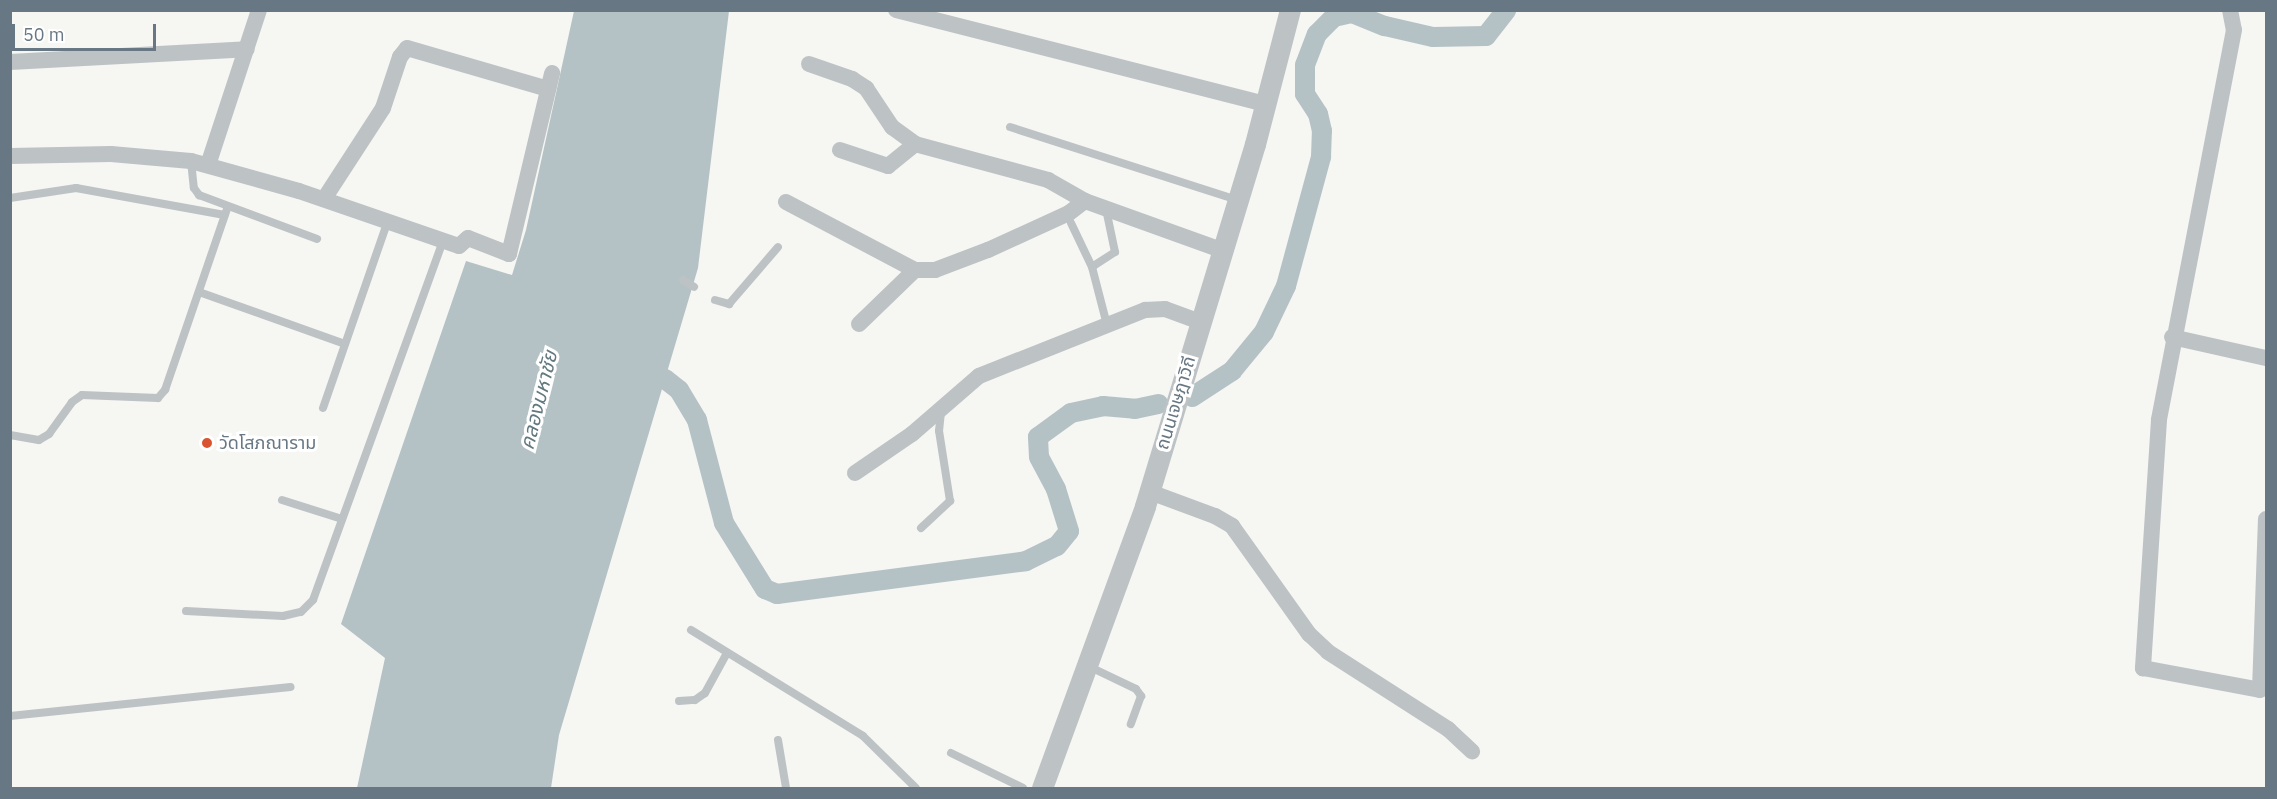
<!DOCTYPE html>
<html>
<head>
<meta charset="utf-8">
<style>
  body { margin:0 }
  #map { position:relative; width:2277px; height:799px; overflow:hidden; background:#f6f6f3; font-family:"IBM Plex Sans","Noto Sans Thai",sans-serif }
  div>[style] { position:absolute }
  .water>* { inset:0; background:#b5c2c5 }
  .canal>* { height:20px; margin:-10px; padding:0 10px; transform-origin:10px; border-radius:10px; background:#b5c2c5 }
  .service>* { height:8px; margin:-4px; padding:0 4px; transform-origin:4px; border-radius:4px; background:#bdc2c5 }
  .minor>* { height:16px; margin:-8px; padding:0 8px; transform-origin:8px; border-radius:8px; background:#bdc2c5 }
  .tertiary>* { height:21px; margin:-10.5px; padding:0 10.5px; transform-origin:10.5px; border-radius:10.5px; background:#bdc2c5 }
  .dots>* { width:16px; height:16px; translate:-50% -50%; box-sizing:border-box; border:3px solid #fff; border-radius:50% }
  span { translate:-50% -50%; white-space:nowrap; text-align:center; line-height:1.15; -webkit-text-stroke:6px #fff; paint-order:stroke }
  .street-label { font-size:18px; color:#677783 }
  .poi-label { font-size:18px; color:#677783 }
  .left { translate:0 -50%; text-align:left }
  .water-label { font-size:20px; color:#63787f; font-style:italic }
  .frame { position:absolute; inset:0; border:12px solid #677783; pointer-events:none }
  .scale { position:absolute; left:12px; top:24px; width:144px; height:27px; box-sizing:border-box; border:3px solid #677783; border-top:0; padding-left:8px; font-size:18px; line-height:21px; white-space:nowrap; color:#677783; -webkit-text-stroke:4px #fff; paint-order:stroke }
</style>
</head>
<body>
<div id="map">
  <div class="water">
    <i style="clip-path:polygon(574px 11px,729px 11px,698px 268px,559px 735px,551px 788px,357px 788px,385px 658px,341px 624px,466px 261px,512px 275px,526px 230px)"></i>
  </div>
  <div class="canal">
    <i style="left:665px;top:379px;width:18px;rotate:38deg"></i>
    <i style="left:679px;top:390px;width:35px;rotate:59deg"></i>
    <i style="left:697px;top:420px;width:106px;rotate:75.3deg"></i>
    <i style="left:724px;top:523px;width:78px;rotate:58.2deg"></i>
    <i style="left:765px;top:589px;width:13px;rotate:23deg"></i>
    <i style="left:777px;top:594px;width:251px;rotate:-7.5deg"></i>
    <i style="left:1026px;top:561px;width:34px;rotate:-26deg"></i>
    <i style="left:1057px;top:546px;width:19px;rotate:-51deg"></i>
    <i style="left:1069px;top:531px;width:44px;rotate:-107.2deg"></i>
    <i style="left:1056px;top:489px;width:36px;rotate:-118deg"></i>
    <i style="left:1039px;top:457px;width:20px;rotate:-93deg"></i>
    <i style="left:1038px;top:437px;width:41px;rotate:-36deg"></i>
    <i style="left:1071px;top:413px;width:33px;rotate:-12deg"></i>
    <i style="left:1103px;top:406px;width:32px;rotate:5deg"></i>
    <i style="left:1135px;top:409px;width:24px;rotate:-12deg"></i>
    <i style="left:1192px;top:397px;width:48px;rotate:-33deg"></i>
    <i style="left:1232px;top:371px;width:50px;rotate:-50.6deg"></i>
    <i style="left:1264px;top:332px;width:51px;rotate:-64.4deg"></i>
    <i style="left:1286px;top:286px;width:134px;rotate:-74.8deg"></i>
    <i style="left:1321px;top:157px;width:26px;rotate:-88deg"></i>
    <i style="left:1322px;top:131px;width:17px;rotate:-103deg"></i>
    <i style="left:1318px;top:114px;width:24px;rotate:-123deg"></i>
    <i style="left:1305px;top:94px;width:29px;rotate:-90deg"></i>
    <i style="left:1305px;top:65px;width:33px;rotate:-69deg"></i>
    <i style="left:1317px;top:34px;width:24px;rotate:-45deg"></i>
    <i style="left:1334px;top:17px;width:18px;rotate:-13deg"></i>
    <i style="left:1352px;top:13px;width:35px;rotate:22deg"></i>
    <i style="left:1385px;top:26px;width:49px;rotate:12.9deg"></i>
    <i style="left:1433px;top:37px;width:53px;rotate:-1.1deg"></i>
    <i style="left:1486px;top:36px;width:33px;rotate:-52deg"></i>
  </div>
  <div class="service">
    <i style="left:1010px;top:127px;width:238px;rotate:17.8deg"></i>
    <i style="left:191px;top:161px;width:27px;rotate:84deg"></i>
    <i style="left:194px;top:188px;width:9px;rotate:54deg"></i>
    <i style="left:199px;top:195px;width:126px;rotate:20.4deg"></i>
    <i style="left:10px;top:198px;width:67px;rotate:-8.6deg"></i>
    <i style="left:76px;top:188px;width:151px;rotate:10.3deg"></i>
    <i style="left:1106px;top:209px;width:44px;rotate:78.2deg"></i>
    <i style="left:1115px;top:252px;width:27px;rotate:147deg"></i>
    <i style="left:1092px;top:267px;width:60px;rotate:75.5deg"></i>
    <i style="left:1071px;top:223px;width:49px;rotate:64.5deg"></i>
    <i style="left:683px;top:280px;width:13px;rotate:32deg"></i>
    <i style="left:199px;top:292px;width:155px;rotate:19.6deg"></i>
    <i style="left:715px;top:300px;width:15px;rotate:16deg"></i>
    <i style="left:729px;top:304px;width:75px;rotate:-49.3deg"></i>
    <i style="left:323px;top:408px;width:199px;rotate:-70.9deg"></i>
    <i style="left:10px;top:435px;width:29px;rotate:10deg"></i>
    <i style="left:39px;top:440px;width:12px;rotate:-31deg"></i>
    <i style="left:49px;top:434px;width:39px;rotate:-54deg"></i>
    <i style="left:72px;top:402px;width:12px;rotate:-35deg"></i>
    <i style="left:82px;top:395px;width:76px;rotate:2.3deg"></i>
    <i style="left:158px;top:398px;width:11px;rotate:-49deg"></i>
    <i style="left:165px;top:390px;width:194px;rotate:-71.1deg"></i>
    <i style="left:282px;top:500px;width:63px;rotate:17.6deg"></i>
    <i style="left:921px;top:528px;width:40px;rotate:-43deg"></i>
    <i style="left:950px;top:501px;width:71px;rotate:-98.9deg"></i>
    <i style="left:939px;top:431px;width:19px;rotate:-84deg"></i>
    <i style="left:186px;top:611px;width:97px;rotate:3deg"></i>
    <i style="left:283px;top:616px;width:18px;rotate:-13deg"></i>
    <i style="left:301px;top:612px;width:17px;rotate:-45deg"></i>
    <i style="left:313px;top:600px;width:383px;rotate:-70.1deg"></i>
    <i style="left:691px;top:630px;width:202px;rotate:31.6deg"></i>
    <i style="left:863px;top:736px;width:74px;rotate:44.5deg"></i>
    <i style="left:1088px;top:666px;width:53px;rotate:25.6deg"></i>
    <i style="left:1136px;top:689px;width:9px;rotate:54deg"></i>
    <i style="left:1141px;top:696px;width:30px;rotate:110deg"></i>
    <i style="left:679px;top:701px;width:16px;rotate:-4deg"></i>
    <i style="left:695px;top:700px;width:12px;rotate:-35deg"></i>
    <i style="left:705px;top:693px;width:46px;rotate:-61.2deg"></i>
    <i style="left:10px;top:716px;width:282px;rotate:-5.9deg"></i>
    <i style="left:778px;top:740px;width:49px;rotate:80.5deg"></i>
    <i style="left:951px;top:753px;width:80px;rotate:25.9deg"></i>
  </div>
  <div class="minor">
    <i style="left:896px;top:10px;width:380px;rotate:14.3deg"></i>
    <i style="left:2230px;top:10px;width:20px;rotate:79deg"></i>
    <i style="left:2234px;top:30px;width:397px;rotate:100.9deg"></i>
    <i style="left:2159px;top:420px;width:249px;rotate:93.7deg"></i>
    <i style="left:2143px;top:668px;width:119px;rotate:10.6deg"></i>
    <i style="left:2260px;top:690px;width:171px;rotate:-88deg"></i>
    <i style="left:10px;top:62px;width:237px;rotate:-3.1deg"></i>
    <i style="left:809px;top:64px;width:46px;rotate:19.2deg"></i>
    <i style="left:852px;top:79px;width:17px;rotate:33deg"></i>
    <i style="left:866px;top:88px;width:47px;rotate:56.3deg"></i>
    <i style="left:892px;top:127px;width:29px;rotate:36deg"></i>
    <i style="left:840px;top:150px;width:51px;rotate:18.4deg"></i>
    <i style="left:888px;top:166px;width:35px;rotate:-39deg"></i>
    <i style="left:915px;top:144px;width:138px;rotate:15.1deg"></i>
    <i style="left:1048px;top:180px;width:43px;rotate:29.6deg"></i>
    <i style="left:10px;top:156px;width:101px;rotate:-1.1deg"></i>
    <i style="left:111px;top:154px;width:80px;rotate:5deg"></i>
    <i style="left:191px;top:161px;width:112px;rotate:15.5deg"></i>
    <i style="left:299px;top:191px;width:169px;rotate:19deg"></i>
    <i style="left:459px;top:246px;width:12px;rotate:-42deg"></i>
    <i style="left:468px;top:238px;width:44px;rotate:21.3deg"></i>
    <i style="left:509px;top:254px;width:186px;rotate:-76.6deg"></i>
    <i style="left:208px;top:165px;width:163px;rotate:-71.8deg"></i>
    <i style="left:324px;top:199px;width:108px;rotate:-57deg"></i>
    <i style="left:383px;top:108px;width:54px;rotate:-71.6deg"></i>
    <i style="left:400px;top:57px;width:11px;rotate:-52deg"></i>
    <i style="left:407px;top:48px;width:147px;rotate:16.2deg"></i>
    <i style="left:786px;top:202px;width:146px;rotate:27.8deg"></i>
    <i style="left:859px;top:324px;width:78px;rotate:-44deg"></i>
    <i style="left:915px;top:270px;width:20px"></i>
    <i style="left:935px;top:270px;width:57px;rotate:-20.7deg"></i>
    <i style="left:988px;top:250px;width:89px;rotate:-24.6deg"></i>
    <i style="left:1069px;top:213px;width:20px;rotate:-37deg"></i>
    <i style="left:1085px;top:201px;width:145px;rotate:19.8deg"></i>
    <i style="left:2172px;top:337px;width:96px;rotate:12.6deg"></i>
    <i style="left:855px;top:473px;width:69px;rotate:-34.4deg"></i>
    <i style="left:912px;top:434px;width:89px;rotate:-40.9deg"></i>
    <i style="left:979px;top:376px;width:179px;rotate:-21.7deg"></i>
    <i style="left:1145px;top:310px;width:20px;rotate:-3deg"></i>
    <i style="left:1165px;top:309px;width:37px;rotate:20deg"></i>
    <i style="left:1150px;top:492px;width:69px;rotate:20.3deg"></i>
    <i style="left:1215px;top:516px;width:20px;rotate:30deg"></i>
    <i style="left:1232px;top:526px;width:133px;rotate:54.5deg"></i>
    <i style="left:1309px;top:634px;width:26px;rotate:43deg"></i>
    <i style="left:1328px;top:652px;width:143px;rotate:32.7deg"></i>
    <i style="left:1448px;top:729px;width:33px;rotate:43deg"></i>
  </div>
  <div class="tertiary">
    <i style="left:1042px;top:788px;width:300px;rotate:-69.9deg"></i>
    <i style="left:1145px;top:506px;width:378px;rotate:-73.1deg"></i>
    <i style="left:1255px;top:144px;width:138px;rotate:-75.4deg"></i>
  </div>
  <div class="dots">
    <i style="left:207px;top:443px;background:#d95431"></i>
  </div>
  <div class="street-label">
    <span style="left:1176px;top:403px;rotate:-73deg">ถนนเจษฎาวิถี</span>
  </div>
  <div class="poi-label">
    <span class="left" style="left:219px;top:443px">วัดโสภณาราม</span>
  </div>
  <div class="water-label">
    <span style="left:538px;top:400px;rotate:-76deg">คลองมหาชัย</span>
  </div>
  <div class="frame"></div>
  <div class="scale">50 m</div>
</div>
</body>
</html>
